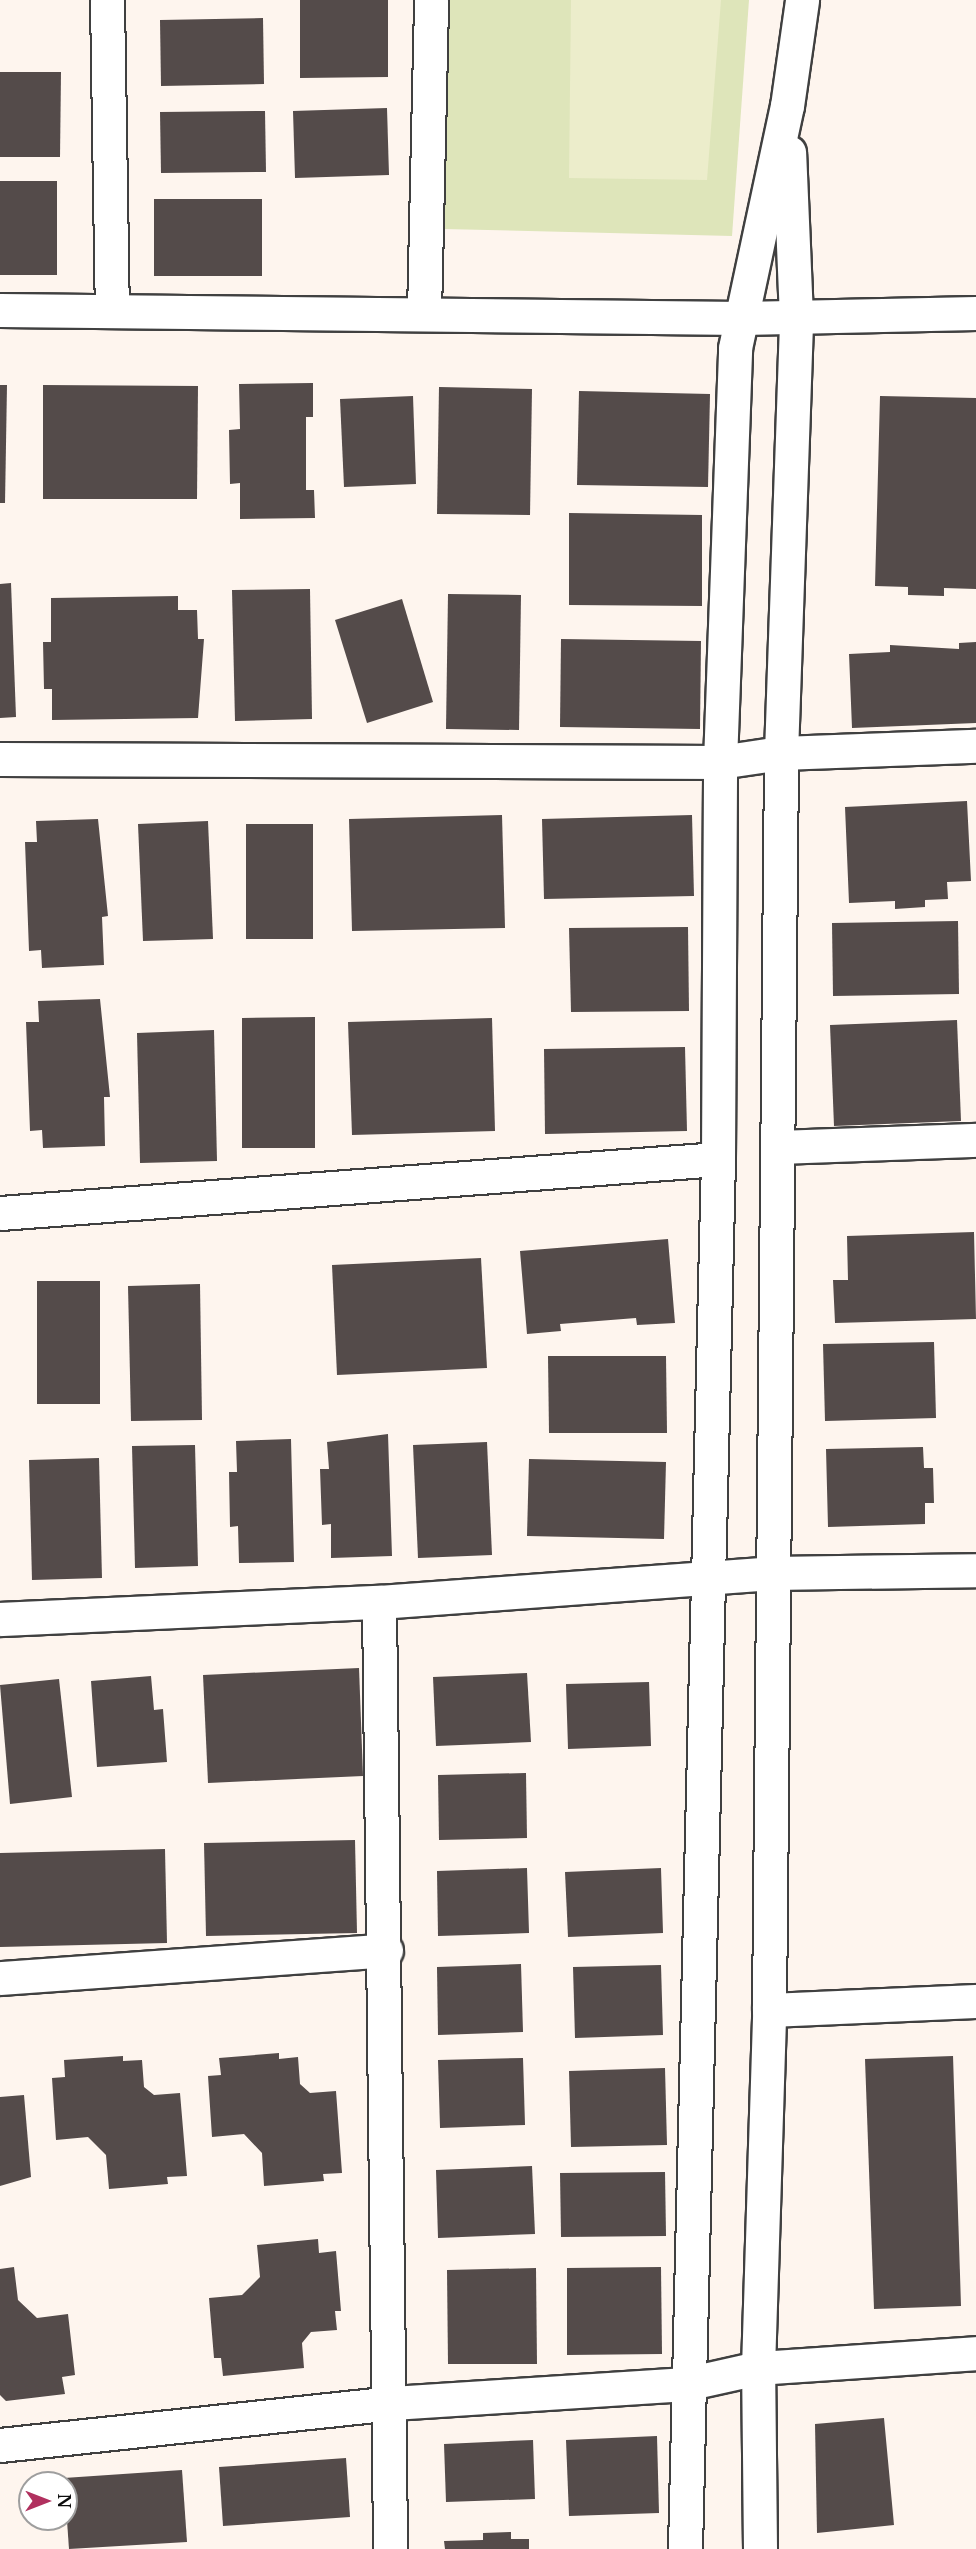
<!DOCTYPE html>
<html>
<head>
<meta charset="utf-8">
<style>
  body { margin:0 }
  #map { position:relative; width:976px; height:2549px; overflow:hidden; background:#fef5ee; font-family:"Libre Baskerville",serif }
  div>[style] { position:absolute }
  .green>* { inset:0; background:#dee5ba }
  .pitch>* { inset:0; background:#ecedcb }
  .building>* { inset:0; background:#544b4a }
  .roads { filter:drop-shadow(2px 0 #404040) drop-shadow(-2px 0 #404040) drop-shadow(0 2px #404040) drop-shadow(0 -2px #404040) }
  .minor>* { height:33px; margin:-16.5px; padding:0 16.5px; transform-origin:16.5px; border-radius:16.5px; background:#fff }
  span { translate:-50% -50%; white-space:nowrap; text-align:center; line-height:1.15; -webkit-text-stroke:6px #fff; paint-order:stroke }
  .north { position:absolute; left:18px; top:2471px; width:60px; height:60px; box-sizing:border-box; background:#fff; border:2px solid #9e9e9e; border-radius:50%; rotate:90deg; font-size:16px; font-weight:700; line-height:24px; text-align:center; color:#0d0d0d }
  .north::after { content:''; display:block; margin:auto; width:21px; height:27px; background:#b1315f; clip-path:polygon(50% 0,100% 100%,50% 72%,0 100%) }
</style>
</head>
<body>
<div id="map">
  <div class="green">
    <i style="clip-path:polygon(445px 0,749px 0,732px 236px,443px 229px)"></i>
  </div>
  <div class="pitch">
    <i style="clip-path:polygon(571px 0,721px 0,707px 180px,569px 178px)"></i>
  </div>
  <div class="building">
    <i style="clip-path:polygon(300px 0,388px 0,388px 77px,300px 78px)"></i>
    <i style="clip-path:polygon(263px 18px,264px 84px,161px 86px,160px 20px)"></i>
    <i style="clip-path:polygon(0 72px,61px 72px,60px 157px,0 157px)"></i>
    <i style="clip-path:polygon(387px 108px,389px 175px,295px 178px,293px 111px)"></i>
    <i style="clip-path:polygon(265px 111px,266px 172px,161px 173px,160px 112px)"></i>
    <i style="clip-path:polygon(0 181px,57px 181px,57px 275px,0 275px)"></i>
    <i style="clip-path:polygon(154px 199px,262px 199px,262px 276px,154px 276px)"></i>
    <i style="clip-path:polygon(313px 383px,313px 417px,306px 417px,306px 490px,314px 490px,315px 518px,240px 519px,240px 483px,230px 484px,229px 430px,240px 429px,239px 384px)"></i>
    <i style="clip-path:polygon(0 385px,7px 385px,5px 503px,0 503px)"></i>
    <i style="clip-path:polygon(43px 385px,198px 386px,197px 499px,43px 499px)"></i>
    <i style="clip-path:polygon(439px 387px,532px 389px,530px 515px,437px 514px)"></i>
    <i style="clip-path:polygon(579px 391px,710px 394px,708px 487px,577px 485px)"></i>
    <i style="clip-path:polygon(413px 396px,416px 484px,344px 487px,340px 399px)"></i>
    <i style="clip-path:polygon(880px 396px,976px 398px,976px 589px,944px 588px,944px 596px,908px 595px,908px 587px,875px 586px)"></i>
    <i style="clip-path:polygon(569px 513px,702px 515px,702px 606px,569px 605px)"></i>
    <i style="clip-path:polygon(11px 583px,16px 717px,0 718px,0 584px)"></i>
    <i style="clip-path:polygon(310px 589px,312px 719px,235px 721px,232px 590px)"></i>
    <i style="clip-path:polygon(448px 594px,521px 595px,519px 730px,446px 729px)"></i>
    <i style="clip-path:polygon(178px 596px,178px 610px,197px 610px,198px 639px,204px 639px,198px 718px,52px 720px,52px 689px,44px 689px,43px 642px,51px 642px,51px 598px)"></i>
    <i style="clip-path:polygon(402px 599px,433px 702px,367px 723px,335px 620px)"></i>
    <i style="clip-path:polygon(561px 639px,701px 641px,700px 729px,560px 727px)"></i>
    <i style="clip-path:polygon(976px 642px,976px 723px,852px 728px,849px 654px,890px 652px,890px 645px,959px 649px,959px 643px)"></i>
    <i style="clip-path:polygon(967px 801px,971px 881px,947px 882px,948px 899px,925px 900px,925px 907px,895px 909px,895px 901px,849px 903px,845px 807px)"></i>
    <i style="clip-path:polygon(502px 815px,505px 928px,352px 931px,349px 819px)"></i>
    <i style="clip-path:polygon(692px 815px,694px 896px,544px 899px,542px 819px)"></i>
    <i style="clip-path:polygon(98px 819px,108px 916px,102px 917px,104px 965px,42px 968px,41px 950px,29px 951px,25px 842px,37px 842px,36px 821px)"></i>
    <i style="clip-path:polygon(208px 821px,213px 939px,143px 941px,138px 824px)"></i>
    <i style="clip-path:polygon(246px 824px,313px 824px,313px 939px,246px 939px)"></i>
    <i style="clip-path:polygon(958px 921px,959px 994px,833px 996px,832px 923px)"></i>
    <i style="clip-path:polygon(688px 927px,689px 1011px,571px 1012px,569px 928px)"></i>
    <i style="clip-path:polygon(100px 999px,110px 1097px,104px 1097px,105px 1146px,43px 1148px,42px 1130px,30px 1131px,26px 1022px,39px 1022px,38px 1001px)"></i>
    <i style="clip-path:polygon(315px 1017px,315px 1148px,242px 1148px,242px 1018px)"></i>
    <i style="clip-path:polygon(492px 1018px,495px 1131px,352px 1135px,348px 1022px)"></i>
    <i style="clip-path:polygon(957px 1020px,961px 1121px,834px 1126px,830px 1025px)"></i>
    <i style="clip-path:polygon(214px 1030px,217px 1161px,140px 1163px,137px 1033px)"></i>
    <i style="clip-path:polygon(685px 1047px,687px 1131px,545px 1134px,544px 1049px)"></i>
    <i style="clip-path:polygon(974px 1232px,976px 1319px,835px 1323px,833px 1280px,848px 1280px,847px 1236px)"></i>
    <i style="clip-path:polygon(668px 1239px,675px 1323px,637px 1325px,636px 1318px,560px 1324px,561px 1331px,527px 1334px,520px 1251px)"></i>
    <i style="clip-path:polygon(481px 1258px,487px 1368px,337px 1375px,332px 1265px)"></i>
    <i style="clip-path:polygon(37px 1281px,100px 1281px,100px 1404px,37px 1404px)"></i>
    <i style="clip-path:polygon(200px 1284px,202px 1420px,131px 1421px,128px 1286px)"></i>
    <i style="clip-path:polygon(934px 1342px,936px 1418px,825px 1421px,823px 1344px)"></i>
    <i style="clip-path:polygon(548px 1356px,666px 1356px,667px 1433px,549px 1433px)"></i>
    <i style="clip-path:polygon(388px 1434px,392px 1556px,331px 1558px,331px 1524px,322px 1525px,320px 1469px,329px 1469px,327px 1442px)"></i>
    <i style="clip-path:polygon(291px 1439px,294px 1562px,239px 1563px,238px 1526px,230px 1527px,229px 1472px,237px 1472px,236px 1441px)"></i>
    <i style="clip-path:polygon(487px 1442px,492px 1555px,418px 1558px,413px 1445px)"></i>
    <i style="clip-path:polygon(195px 1445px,198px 1566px,135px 1568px,132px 1446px)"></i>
    <i style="clip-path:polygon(923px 1447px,924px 1468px,933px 1468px,934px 1503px,925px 1503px,925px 1524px,828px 1527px,826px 1449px)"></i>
    <i style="clip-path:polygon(99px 1458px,102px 1578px,32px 1580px,29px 1460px)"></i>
    <i style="clip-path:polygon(529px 1459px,666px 1462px,664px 1539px,527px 1536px)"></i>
    <i style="clip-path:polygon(359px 1668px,363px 1776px,208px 1783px,203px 1675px)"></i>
    <i style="clip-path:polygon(527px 1673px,531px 1742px,436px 1746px,433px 1677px)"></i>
    <i style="clip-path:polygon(151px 1676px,154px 1710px,163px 1709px,167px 1762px,97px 1767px,91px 1681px)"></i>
    <i style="clip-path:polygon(59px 1679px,72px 1797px,10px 1804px,0 1685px)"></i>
    <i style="clip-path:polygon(649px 1682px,651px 1746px,568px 1749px,566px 1684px)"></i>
    <i style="clip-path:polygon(526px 1773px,527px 1838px,439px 1840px,438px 1775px)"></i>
    <i style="clip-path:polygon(355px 1840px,357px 1933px,206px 1936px,204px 1843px)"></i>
    <i style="clip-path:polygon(165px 1849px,167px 1943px,0 1947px,0 1853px)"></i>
    <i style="clip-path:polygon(527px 1868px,529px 1933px,438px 1936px,437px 1871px)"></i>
    <i style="clip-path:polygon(661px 1868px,663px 1933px,568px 1937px,565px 1872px)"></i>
    <i style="clip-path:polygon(521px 1964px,523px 2032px,438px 2035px,437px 1967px)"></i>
    <i style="clip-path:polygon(661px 1965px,663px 2035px,575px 2038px,573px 1967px)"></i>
    <i style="clip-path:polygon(279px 2053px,279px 2059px,298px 2057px,300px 2084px,310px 2093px,336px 2091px,342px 2173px,323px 2174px,324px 2181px,264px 2186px,262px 2153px,244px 2134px,212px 2137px,208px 2076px,221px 2075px,219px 2058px)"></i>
    <i style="clip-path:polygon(123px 2056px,123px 2061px,142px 2060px,144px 2087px,154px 2095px,180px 2093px,187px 2176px,167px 2177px,168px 2184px,109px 2189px,106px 2155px,88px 2137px,56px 2140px,52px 2078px,65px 2077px,64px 2060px)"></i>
    <i style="clip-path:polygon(953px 2056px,961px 2306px,874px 2309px,865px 2059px)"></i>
    <i style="clip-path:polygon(523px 2058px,525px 2125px,440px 2128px,438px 2060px)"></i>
    <i style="clip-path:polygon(665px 2068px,667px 2145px,571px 2147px,569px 2071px)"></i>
    <i style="clip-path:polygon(24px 2095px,31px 2177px,0 2186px,0 2097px)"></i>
    <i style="clip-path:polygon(532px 2166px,535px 2234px,438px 2238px,436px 2170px)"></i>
    <i style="clip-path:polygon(665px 2172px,666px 2236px,561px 2237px,560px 2173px)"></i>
    <i style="clip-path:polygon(318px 2239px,319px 2253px,336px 2251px,341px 2311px,335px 2311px,337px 2330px,311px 2332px,302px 2343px,304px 2368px,223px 2376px,221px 2358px,214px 2358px,209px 2298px,242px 2295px,260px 2277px,257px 2245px)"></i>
    <i style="clip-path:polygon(14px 2267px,18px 2300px,37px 2318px,68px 2314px,75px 2375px,62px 2377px,65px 2394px,6px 2401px,0 2395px,0 2269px)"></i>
    <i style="clip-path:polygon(661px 2267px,662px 2354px,567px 2355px,567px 2268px)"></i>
    <i style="clip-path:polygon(536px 2268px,537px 2364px,448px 2364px,447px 2270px)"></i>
    <i style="clip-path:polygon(884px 2418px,894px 2525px,817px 2533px,815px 2424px)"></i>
    <i style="clip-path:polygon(657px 2436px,659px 2513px,569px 2516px,566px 2440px)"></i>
    <i style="clip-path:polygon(533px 2440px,535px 2499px,446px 2502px,444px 2444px)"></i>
    <i style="clip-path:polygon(346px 2458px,350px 2517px,223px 2526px,219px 2467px)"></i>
    <i style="clip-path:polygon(182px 2470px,187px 2542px,69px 2549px,64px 2478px)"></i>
    <i style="clip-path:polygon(511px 2532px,511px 2539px,529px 2539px,529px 2549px,445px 2549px,444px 2541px,483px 2540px,483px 2533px)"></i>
  </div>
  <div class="roads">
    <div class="minor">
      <i style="left:107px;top:0;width:308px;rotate:89.1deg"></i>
      <i style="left:0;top:310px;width:742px;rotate:0.62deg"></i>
      <i style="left:742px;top:318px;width:234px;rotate:-1.2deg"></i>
      <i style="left:424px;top:313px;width:313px;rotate:-88.7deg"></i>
      <i style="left:0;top:759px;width:720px;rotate:0.24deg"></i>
      <i style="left:720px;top:762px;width:62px;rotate:-8.4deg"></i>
      <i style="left:781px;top:753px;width:195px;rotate:-2.1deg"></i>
      <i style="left:781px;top:1147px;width:195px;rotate:-2.1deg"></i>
      <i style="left:0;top:1213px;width:720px;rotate:-4.3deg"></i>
      <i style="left:379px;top:1602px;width:947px;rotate:89.33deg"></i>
      <i style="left:0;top:1619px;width:379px;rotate:-2.6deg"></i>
      <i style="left:379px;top:1602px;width:394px;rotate:-4.2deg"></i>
      <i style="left:772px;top:1573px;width:204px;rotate:-0.8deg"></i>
      <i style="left:0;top:1978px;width:387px;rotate:-4.1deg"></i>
      <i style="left:769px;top:2010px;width:207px;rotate:-2.5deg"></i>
      <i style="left:0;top:2445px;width:394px;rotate:-6.1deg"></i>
      <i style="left:392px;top:2403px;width:295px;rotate:-3.7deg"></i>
      <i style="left:686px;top:2384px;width:74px;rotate:-12.5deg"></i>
      <i style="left:758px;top:2368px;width:219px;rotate:-3.9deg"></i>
      <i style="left:685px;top:2549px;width:1390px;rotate:-88.64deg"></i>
      <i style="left:718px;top:1159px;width:397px;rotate:-89.7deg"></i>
      <i style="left:720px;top:762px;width:414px;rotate:-87.9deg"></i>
      <i style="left:735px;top:348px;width:248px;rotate:-77.9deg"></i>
      <i style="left:787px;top:106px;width:107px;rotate:-81.9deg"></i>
      <i style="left:760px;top:2549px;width:181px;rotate:-90.6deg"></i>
      <i style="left:758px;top:2368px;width:358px;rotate:-88.2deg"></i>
      <i style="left:769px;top:2010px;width:1257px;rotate:-89.45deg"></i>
      <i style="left:781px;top:753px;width:436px;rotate:-88deg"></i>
      <i style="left:796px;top:317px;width:165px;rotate:-92.4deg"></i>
    </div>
  </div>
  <div class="north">N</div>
</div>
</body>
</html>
